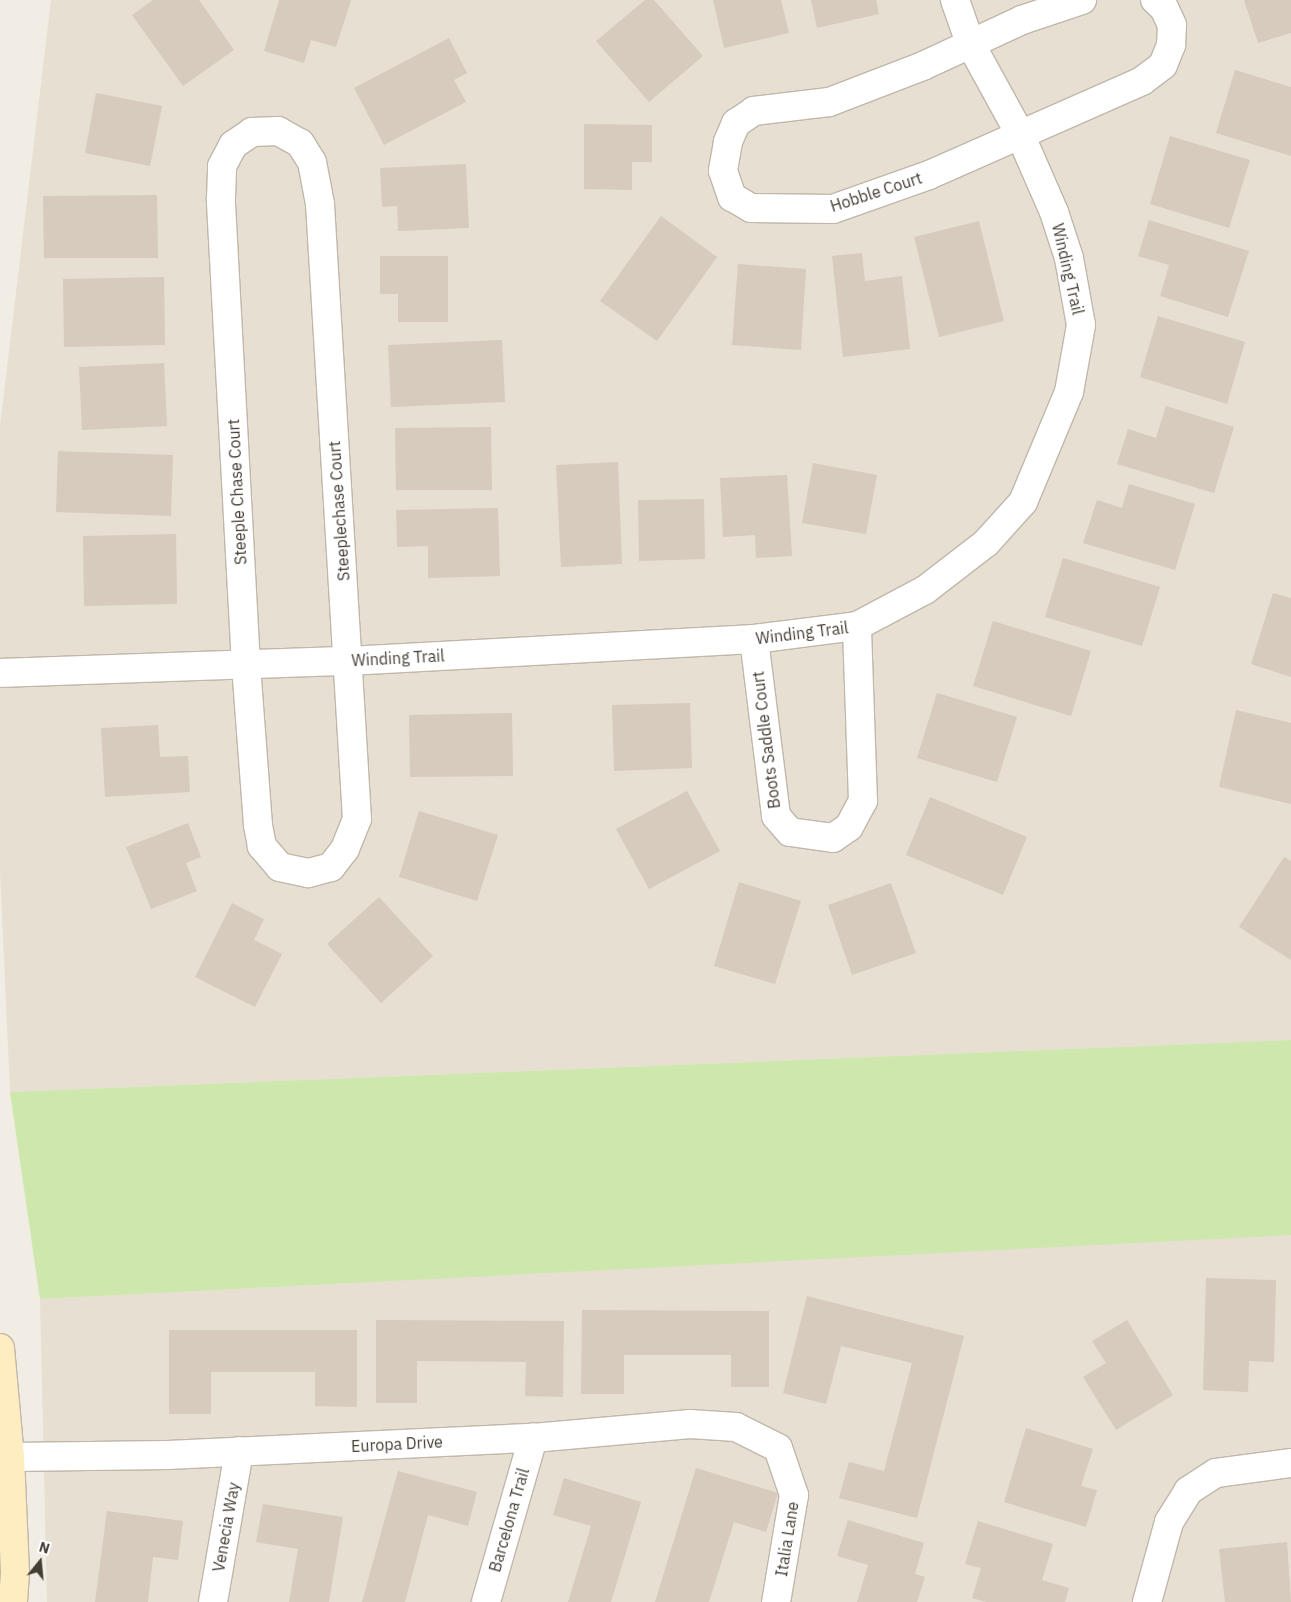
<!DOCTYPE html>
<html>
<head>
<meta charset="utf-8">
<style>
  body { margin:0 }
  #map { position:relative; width:1291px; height:1602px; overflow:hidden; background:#f2ede4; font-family:"IBM Plex Sans",sans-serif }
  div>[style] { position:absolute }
  .residential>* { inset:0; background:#e6dfd2 }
  .green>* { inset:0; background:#cee7ac }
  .building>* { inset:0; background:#d6cbbc }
  .roads { filter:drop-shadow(1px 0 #c0b7aa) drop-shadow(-1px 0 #c0b7aa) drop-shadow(0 1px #c0b7aa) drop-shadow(0 -1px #c0b7aa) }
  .street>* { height:28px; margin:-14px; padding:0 14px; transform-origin:14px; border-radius:14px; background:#fff }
  .secondary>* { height:28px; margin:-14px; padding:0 14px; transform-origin:14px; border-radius:14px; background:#feedc1 }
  span { translate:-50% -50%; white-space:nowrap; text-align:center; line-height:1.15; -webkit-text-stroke:4.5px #fff; paint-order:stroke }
  .street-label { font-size:16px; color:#443d34 }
  .north { position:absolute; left:15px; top:1537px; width:50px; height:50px; -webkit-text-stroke:4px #fff; paint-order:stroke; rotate:17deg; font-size:14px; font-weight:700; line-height:20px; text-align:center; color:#443d34 }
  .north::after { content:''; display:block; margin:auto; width:18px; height:22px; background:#443d34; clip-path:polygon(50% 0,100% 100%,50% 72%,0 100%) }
</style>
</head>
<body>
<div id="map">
  <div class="residential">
    <i style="clip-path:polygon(51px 0,1291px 0,1291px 1040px,10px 1092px,0 870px,0 426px)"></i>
    <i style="clip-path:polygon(1291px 1234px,1291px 1602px,47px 1602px,40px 1299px)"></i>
  </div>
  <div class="green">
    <i style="clip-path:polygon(1291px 1040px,1291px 1235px,40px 1299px,10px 1092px)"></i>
  </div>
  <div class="building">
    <i style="clip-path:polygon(153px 0,199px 0,234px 50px,183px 86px,132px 15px)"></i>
    <i style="clip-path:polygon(279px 0,351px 0,336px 47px,311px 40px,304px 63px,264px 51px)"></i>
    <i style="clip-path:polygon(645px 0,654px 0,703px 56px,649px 102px,596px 41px)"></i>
    <i style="clip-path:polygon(713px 0,781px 0,789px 33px,724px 48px)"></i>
    <i style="clip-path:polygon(811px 0,876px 0,879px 14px,817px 28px)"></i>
    <i style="clip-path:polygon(1244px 0,1291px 0,1291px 33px,1258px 43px)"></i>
    <i style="clip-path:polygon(449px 38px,467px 73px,454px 80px,466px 102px,384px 145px,354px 88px)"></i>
    <i style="clip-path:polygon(1235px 70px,1291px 87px,1291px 156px,1216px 133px)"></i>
    <i style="clip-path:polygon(96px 93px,162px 106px,150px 166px,85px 153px)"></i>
    <i style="clip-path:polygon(584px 124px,652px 125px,652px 162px,632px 162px,632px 190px,584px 189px)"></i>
    <i style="clip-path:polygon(1170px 136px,1250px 160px,1229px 228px,1150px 204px)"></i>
    <i style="clip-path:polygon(466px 164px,469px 228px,398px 231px,397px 206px,382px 207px,380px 168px)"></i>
    <i style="clip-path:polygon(157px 195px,158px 258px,44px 258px,43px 196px)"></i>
    <i style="clip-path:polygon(661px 216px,717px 257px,657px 341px,600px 301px)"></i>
    <i style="clip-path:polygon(1149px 220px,1249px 251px,1228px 317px,1160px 296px,1169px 265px,1138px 256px)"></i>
    <i style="clip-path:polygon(979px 221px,1004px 321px,939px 337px,914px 237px)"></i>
    <i style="clip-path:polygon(862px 253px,865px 281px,902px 276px,910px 349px,843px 357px,832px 256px)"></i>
    <i style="clip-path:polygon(380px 256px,448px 256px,448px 322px,398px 322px,398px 294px,380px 294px)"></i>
    <i style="clip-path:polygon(738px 264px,806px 269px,801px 350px,732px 345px)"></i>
    <i style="clip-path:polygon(164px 277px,165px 345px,64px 347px,63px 279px)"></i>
    <i style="clip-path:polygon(1158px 316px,1245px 342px,1227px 404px,1140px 377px)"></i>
    <i style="clip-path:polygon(502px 340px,505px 402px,391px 407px,388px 345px)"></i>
    <i style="clip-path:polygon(164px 363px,167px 426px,82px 430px,79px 367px)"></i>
    <i style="clip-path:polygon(1166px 406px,1234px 427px,1214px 493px,1117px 464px,1128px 429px,1156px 438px)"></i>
    <i style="clip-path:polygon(491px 427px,492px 490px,396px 490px,395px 428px)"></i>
    <i style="clip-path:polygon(58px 451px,173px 455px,171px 516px,56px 512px)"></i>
    <i style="clip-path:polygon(618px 462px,622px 564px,561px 567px,556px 465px)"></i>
    <i style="clip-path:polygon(813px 463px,877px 475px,866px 534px,802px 523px)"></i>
    <i style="clip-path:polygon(787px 475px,792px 556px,756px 558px,755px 535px,723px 537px,720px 478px)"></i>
    <i style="clip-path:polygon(1129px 484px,1195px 504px,1175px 570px,1083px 543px,1097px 500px,1122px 508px)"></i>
    <i style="clip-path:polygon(704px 499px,705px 559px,639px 561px,638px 500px)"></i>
    <i style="clip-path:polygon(498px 508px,500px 576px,428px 578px,428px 546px,397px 547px,396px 510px)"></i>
    <i style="clip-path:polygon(176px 534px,177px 604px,84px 606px,83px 536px)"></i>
    <i style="clip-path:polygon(1063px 558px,1160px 587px,1142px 646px,1045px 617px)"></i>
    <i style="clip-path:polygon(1273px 593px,1291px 598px,1291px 677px,1251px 664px)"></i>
    <i style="clip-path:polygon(993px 621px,1091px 651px,1071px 716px,973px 686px)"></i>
    <i style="clip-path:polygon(937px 693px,1017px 717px,997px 782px,917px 758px)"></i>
    <i style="clip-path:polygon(690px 703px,692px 768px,614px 771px,612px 705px)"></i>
    <i style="clip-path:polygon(1236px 710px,1291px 723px,1291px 804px,1219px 787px)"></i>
    <i style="clip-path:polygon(512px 713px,513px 776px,410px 777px,409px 715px)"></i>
    <i style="clip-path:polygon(158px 725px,160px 757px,188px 756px,190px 792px,105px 797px,101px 728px)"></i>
    <i style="clip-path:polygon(687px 791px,720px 851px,649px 889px,616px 829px)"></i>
    <i style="clip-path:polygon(930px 797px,1027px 837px,1003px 895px,906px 855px)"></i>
    <i style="clip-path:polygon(419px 811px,498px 835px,477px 901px,399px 877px)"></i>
    <i style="clip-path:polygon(188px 823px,201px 857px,186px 863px,197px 891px,151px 909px,126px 847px)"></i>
    <i style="clip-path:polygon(1284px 857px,1291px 861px,1291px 960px,1239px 927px)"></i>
    <i style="clip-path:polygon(739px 882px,801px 901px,775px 984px,714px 966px)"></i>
    <i style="clip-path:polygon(891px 883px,916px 953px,852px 975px,828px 905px)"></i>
    <i style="clip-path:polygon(379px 897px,433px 956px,381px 1003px,327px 944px)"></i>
    <i style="clip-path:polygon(232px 903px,264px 919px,254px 940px,282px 954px,255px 1007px,195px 977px)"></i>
    <i style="clip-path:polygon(1206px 1278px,1276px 1280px,1274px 1362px,1249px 1361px,1248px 1392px,1203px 1390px)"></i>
    <i style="clip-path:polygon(807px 1296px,964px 1336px,917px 1518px,839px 1498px,849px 1462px,884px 1471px,912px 1363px,841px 1346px,826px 1404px,783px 1393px)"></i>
    <i style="clip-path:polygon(582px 1310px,769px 1311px,769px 1387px,731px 1387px,731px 1355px,624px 1355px,624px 1394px,581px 1394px)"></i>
    <i style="clip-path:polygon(376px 1320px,564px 1321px,563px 1397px,525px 1396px,526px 1362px,417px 1361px,417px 1403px,376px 1403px)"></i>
    <i style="clip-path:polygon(1127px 1320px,1173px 1395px,1116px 1430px,1083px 1377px,1106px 1363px,1092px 1341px)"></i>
    <i style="clip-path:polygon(169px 1330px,357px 1330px,357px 1407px,315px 1406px,315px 1372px,211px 1372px,211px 1414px,169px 1414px)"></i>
    <i style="clip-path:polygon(1026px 1428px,1093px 1449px,1081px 1486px,1097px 1490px,1086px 1527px,1004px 1502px)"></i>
    <i style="clip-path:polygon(696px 1468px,778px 1493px,766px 1532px,734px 1522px,709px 1602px,655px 1602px)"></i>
    <i style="clip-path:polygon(398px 1471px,477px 1492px,468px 1526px,428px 1515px,405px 1602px,362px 1602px)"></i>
    <i style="clip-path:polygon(564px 1478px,641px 1502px,611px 1602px,568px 1602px,591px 1526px,553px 1515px)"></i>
    <i style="clip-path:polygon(263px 1504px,343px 1517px,329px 1602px,289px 1602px,298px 1549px,256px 1542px)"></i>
    <i style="clip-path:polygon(107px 1511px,183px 1521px,178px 1560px,153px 1557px,148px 1602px,95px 1602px)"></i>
    <i style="clip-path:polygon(848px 1520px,924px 1543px,915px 1574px,925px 1577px,917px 1602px,857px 1602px,868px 1565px,837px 1556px)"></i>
    <i style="clip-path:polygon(978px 1521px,1053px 1544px,1042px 1580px,1069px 1588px,1065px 1602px,986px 1602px,972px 1598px,981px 1568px,965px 1564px)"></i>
    <i style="clip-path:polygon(1287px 1542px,1291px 1602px,1225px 1602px,1219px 1549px)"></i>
  </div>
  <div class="roads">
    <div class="street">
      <i style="left:1082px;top:0;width:63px;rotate:161.6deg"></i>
      <i style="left:1022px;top:20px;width:109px;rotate:155.1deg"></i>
      <i style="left:923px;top:66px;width:101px;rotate:159deg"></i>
      <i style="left:829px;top:102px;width:76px;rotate:173.2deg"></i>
      <i style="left:754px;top:111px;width:22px;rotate:146deg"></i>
      <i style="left:736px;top:123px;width:21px;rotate:113deg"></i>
      <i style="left:728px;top:142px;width:29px;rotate:100deg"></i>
      <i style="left:723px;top:171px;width:28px;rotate:71deg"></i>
      <i style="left:732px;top:197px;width:22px;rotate:30deg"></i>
      <i style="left:751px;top:208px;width:82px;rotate:0.7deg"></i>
      <i style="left:833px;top:209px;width:102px;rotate:-19.5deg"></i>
      <i style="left:929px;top:175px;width:233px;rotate:-23.8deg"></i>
      <i style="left:1142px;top:81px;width:26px;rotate:-37deg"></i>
      <i style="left:1163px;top:65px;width:22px;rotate:-68deg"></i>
      <i style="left:1171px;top:45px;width:20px;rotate:-87deg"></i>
      <i style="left:1172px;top:25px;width:19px;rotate:-115deg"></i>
      <i style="left:1164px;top:8px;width:12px;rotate:-138deg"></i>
      <i style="left:278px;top:131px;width:25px;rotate:29deg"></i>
      <i style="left:300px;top:143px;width:22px;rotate:58deg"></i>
      <i style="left:312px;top:162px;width:43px;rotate:79.2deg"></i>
      <i style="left:320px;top:204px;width:616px;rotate:86.56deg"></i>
      <i style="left:357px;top:819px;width:32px;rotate:112deg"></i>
      <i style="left:345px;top:849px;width:23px;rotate:128deg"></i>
      <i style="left:331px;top:867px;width:24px;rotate:165deg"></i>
      <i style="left:308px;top:873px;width:29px;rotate:-168deg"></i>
      <i style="left:280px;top:867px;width:28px;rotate:-131deg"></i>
      <i style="left:262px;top:846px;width:21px;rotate:-101deg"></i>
      <i style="left:258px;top:825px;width:160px;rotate:-94.3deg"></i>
      <i style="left:246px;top:665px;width:467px;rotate:-93.1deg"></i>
      <i style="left:221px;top:199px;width:33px;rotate:-88deg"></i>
      <i style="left:222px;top:166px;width:24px;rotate:-62deg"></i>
      <i style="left:233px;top:145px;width:23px;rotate:-34deg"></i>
      <i style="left:252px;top:132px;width:26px;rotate:-2deg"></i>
      <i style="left:754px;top:639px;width:178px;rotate:82.9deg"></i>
      <i style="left:776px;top:816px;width:21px;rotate:49deg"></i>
      <i style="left:790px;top:832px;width:43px;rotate:7.9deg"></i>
      <i style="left:833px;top:838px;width:19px;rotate:-35deg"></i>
      <i style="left:849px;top:827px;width:30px;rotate:-62deg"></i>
      <i style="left:863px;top:801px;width:175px;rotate:-92deg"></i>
      <i style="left:0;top:673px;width:348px;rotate:-2deg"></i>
      <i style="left:348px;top:661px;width:407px;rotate:-3.1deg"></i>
      <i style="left:754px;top:639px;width:104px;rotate:-7.2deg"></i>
      <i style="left:857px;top:626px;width:77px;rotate:-27.9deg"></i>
      <i style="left:925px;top:590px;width:77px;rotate:-37.6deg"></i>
      <i style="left:986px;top:543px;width:55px;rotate:-47.9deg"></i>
      <i style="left:1023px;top:502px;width:119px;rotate:-67.3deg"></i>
      <i style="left:1069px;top:392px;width:68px;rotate:-79.8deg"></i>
      <i style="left:1081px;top:325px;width:68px;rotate:-100.2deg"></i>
      <i style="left:1069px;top:258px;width:48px;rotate:-108.1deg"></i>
      <i style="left:1054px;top:212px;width:85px;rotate:-113.6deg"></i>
      <i style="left:1020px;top:134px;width:104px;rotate:-118.8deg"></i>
      <i style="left:970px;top:43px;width:46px;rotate:-109.2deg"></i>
      <i style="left:10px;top:1457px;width:158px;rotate:-0.7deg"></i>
      <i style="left:168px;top:1455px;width:365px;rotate:-2.7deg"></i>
      <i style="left:533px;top:1438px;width:158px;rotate:-5.1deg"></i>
      <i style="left:690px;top:1424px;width:46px;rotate:3.7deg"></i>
      <i style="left:736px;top:1427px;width:47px;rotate:26.6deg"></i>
      <i style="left:778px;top:1448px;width:50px;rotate:71.2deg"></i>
      <i style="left:794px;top:1495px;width:109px;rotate:99.5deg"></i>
      <i style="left:213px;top:1602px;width:153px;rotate:-80.2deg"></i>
      <i style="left:486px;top:1602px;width:171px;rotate:-74deg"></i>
      <i style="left:1147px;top:1602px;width:83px;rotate:-74.6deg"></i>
      <i style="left:1169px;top:1522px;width:36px;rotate:-58deg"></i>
      <i style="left:1188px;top:1491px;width:33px;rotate:-33deg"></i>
      <i style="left:1216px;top:1473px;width:76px;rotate:-7.6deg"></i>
    </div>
    <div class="secondary">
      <i style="left:0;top:1348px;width:109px;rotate:84.8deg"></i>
      <i style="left:10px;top:1457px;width:116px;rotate:87.5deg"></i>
      <i style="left:15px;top:1573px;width:29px;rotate:94deg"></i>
    </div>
  </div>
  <div class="street-label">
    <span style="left:876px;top:192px;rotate:-18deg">Hobble Court</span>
    <span style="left:1068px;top:269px;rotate:77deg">Winding Trail</span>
    <span style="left:237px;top:492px;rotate:-93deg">Steeple Chase Court</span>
    <span style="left:339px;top:511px;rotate:-94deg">Steeplechase Court</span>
    <span style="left:802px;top:633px;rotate:-7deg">Winding Trail</span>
    <span style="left:398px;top:658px;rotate:-3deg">Winding Trail</span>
    <span style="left:766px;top:740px;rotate:-97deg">Boots Saddle Court</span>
    <span style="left:397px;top:1444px;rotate:-3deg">Europa Drive</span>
    <span style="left:509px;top:1520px;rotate:-74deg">Barcelona Trail</span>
    <span style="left:226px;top:1527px;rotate:-80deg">Venecia Way</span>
    <span style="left:787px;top:1539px;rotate:-81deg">Italia Lane</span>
  </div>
  <div class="north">N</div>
</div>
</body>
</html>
